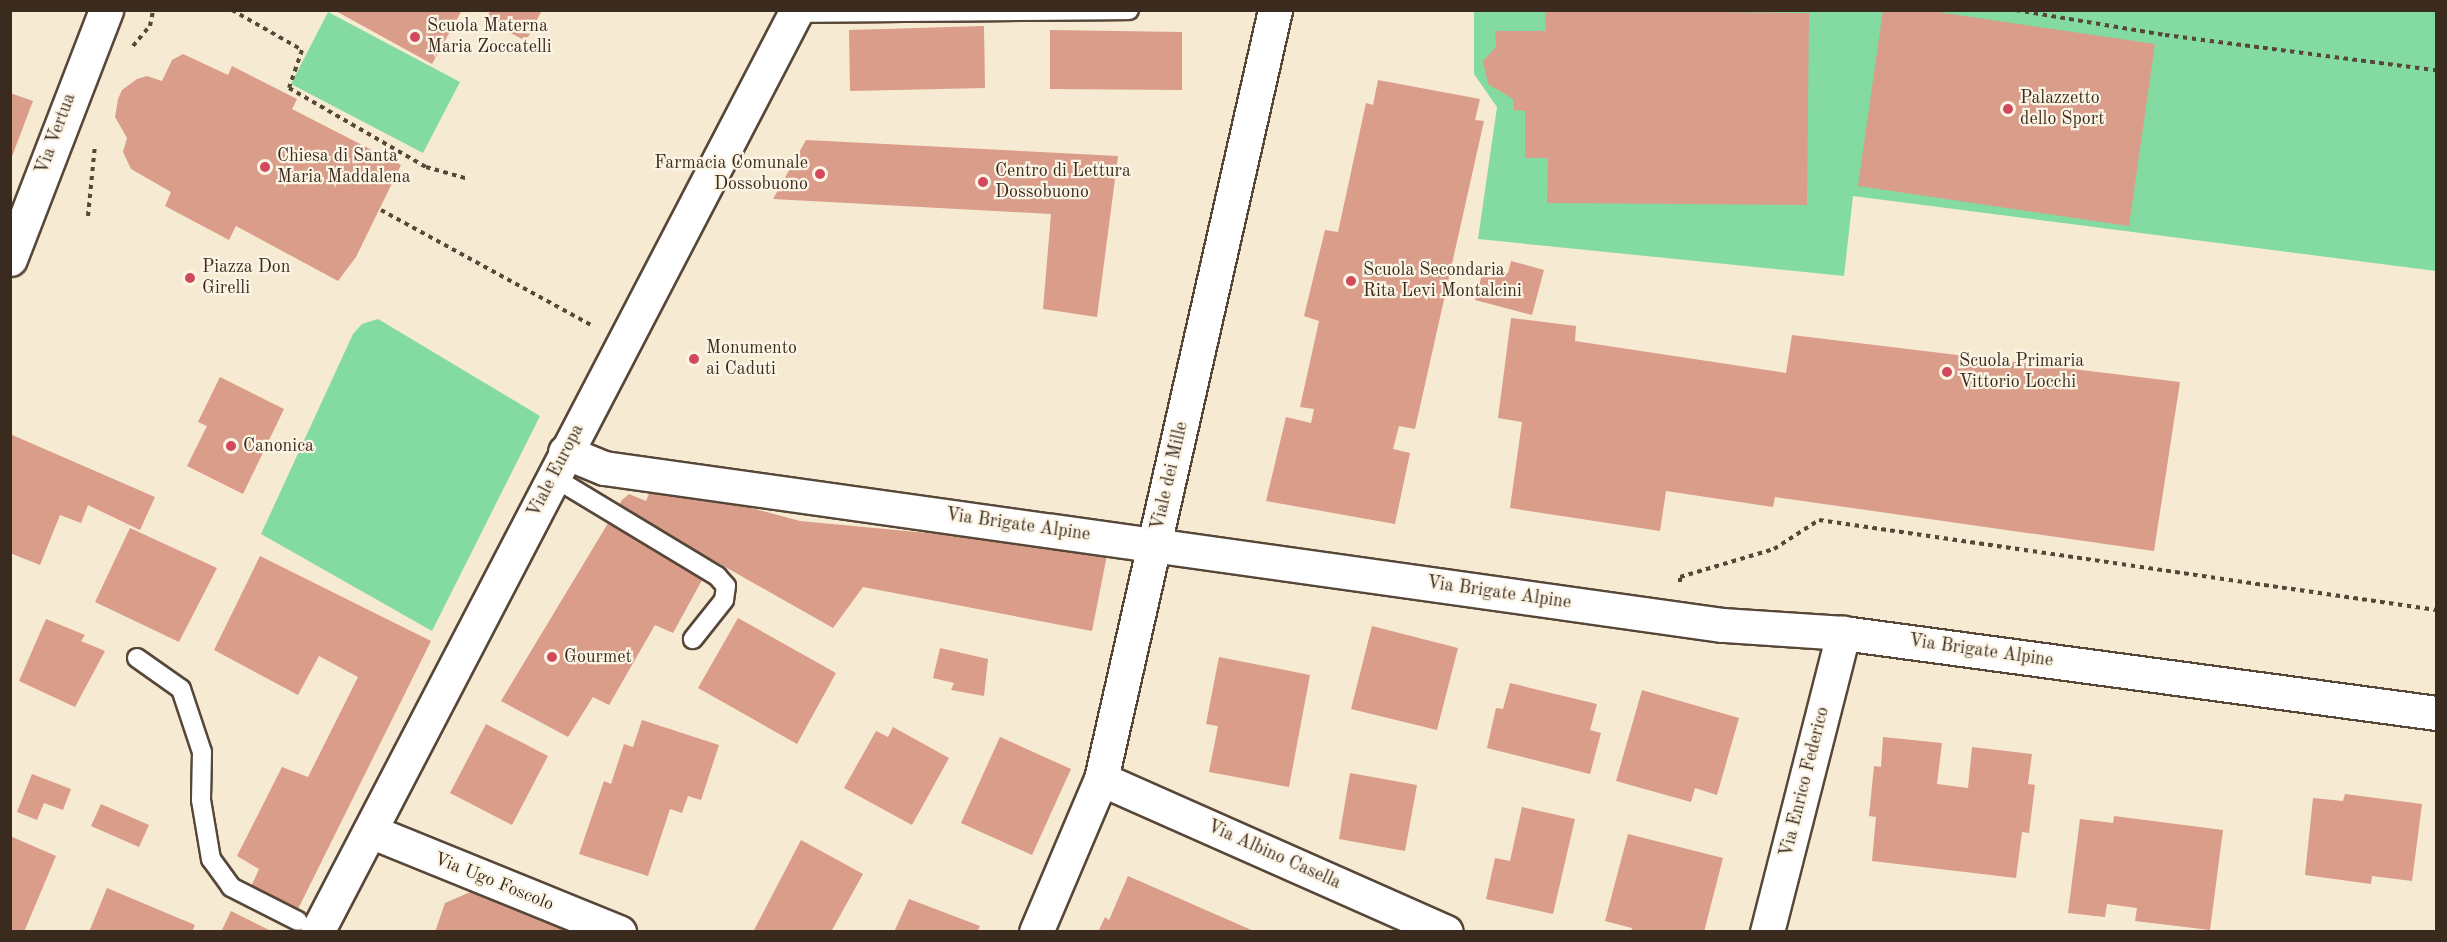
<!DOCTYPE html>
<html>
<head>
<meta charset="utf-8">
<style>
  body { margin:0 }
  #map { position:relative; width:2447px; height:942px; overflow:hidden; background:#f7ead3; font-family:"Old Standard TT",serif }
  div>[style] { position:absolute }
  .green>* { inset:0; background:#83dba1 }
  .building>* { inset:0; background:#d99d8a }
  .path>* { height:4px; margin-top:-2px; transform-origin:0; background:repeating-linear-gradient(90deg,#574739 0 4.5px,transparent 0 9px) }
  .roads { filter:drop-shadow(2px 0 #574739) drop-shadow(-2px 0 #574739) drop-shadow(0 2px #574739) drop-shadow(0 -2px #574739) }
  .lane>* { height:18px; margin:-9px; padding:0 9px; transform-origin:9px; border-radius:9px; background:#fff }
  .street>* { height:33px; margin:-16.5px; padding:0 16.5px; transform-origin:16.5px; border-radius:16.5px; background:#fff }
  .secondary>* { height:33px; margin:-16.5px; padding:0 16.5px; transform-origin:16.5px; border-radius:16.5px; background:#fff }
  .dots>* { width:16px; height:16px; translate:-50% -50%; box-sizing:border-box; border:3px solid #fcf5e5; border-radius:50% }
  span { translate:-50% -50%; white-space:nowrap; text-align:center; line-height:1.15; -webkit-text-stroke:4.5px #fcf5e5; paint-order:stroke }
  .poi-label { font-size:18px; color:#3b2a1e }
  .left { translate:0 -50%; text-align:left }
  .right { translate:-100% -50%; text-align:right }
  .street-label { font-size:18px; color:#3b2a1e }
  .frame { position:absolute; inset:0; border:12px solid #3b2a1e; pointer-events:none }
</style>
</head>
<body>
<div id="map">
  <div class="green">
    <i style="clip-path:polygon(1474px 11px,2436px 11px,2436px 271px,1853px 196px,1844px 276px,1478px 239px,1497px 107px,1474px 74px)"></i>
    <i style="clip-path:polygon(328px 12px,460px 82px,423px 153px,291px 84px)"></i>
    <i style="clip-path:polygon(378px 319px,540px 416px,432px 631px,261px 534px,353px 334px,362px 324px)"></i>
  </div>
  <div class="building">
    <i style="clip-path:polygon(334px 10px,462px 10px,432px 64px)"></i>
    <i style="clip-path:polygon(491px 10px,542px 10px,526px 41px,485px 20px)"></i>
    <i style="clip-path:polygon(1545px 10px,1809px 13px,1807px 205px,1547px 203px,1548px 158px,1525px 158px,1525px 111px,1514px 110px,1513px 99px,1488px 84px,1483px 61px,1496px 47px,1495px 31px,1546px 31px)"></i>
    <i style="clip-path:polygon(1883px 10px,1924px 10px,2155px 44px,2129px 226px,1858px 186px)"></i>
    <i style="clip-path:polygon(984px 26px,985px 88px,850px 91px,849px 30px)"></i>
    <i style="clip-path:polygon(1050px 30px,1182px 32px,1182px 90px,1050px 89px)"></i>
    <i style="clip-path:polygon(183px 54px,228px 75px,232px 66px,297px 99px,292px 109px,401px 165px,356px 257px,338px 281px,236px 226px,229px 240px,165px 206px,171px 192px,131px 169px,123px 152px,127px 138px,115px 117px,118px 99px,122px 90px,137px 79px,147px 76px,162px 81px,172px 60px)"></i>
    <i style="clip-path:polygon(1378px 80px,1480px 99px,1475px 120px,1484px 121px,1415px 429px,1399px 426px,1393px 449px,1410px 453px,1395px 524px,1266px 501px,1286px 417px,1311px 423px,1314px 409px,1300px 407px,1319px 321px,1304px 316px,1325px 230px,1338px 232px,1366px 103px,1373px 105px)"></i>
    <i style="clip-path:polygon(10px 93px,33px 101px,11px 159px,10px 159px)"></i>
    <i style="clip-path:polygon(806px 140px,1118px 156px,1097px 317px,1043px 309px,1051px 214px,773px 199px)"></i>
    <i style="clip-path:polygon(1511px 261px,1544px 270px,1532px 315px,1475px 300px,1484px 267px,1508px 273px)"></i>
    <i style="clip-path:polygon(1511px 318px,1576px 326px,1575px 341px,1786px 373px,1792px 335px,2180px 382px,2154px 551px,1775px 497px,1773px 507px,1666px 491px,1660px 531px,1510px 508px,1522px 422px,1498px 418px)"></i>
    <i style="clip-path:polygon(220px 377px,284px 409px,243px 494px,187px 466px,207px 426px,198px 422px)"></i>
    <i style="clip-path:polygon(10px 434px,155px 497px,140px 530px,88px 505px,81px 523px,60px 515px,40px 565px,10px 553px)"></i>
    <i style="clip-path:polygon(654px 482px,800px 521px,1108px 550px,1092px 631px,863px 587px,833px 628px,713px 560px,673px 633px,655px 625px,609px 705px,593px 697px,568px 737px,501px 701px,622px 500px,629px 494px,646px 501px)"></i>
    <i style="clip-path:polygon(130px 528px,217px 568px,179px 642px,95px 602px)"></i>
    <i style="clip-path:polygon(260px 556px,431px 641px,298px 909px,251px 887px,259px 869px,237px 856px,282px 767px,308px 777px,358px 677px,319px 656px,298px 695px,214px 650px)"></i>
    <i style="clip-path:polygon(738px 618px,836px 673px,797px 744px,698px 688px)"></i>
    <i style="clip-path:polygon(46px 619px,85px 635px,81px 641px,105px 651px,75px 707px,19px 681px)"></i>
    <i style="clip-path:polygon(1372px 626px,1458px 648px,1437px 730px,1351px 709px)"></i>
    <i style="clip-path:polygon(940px 648px,988px 659px,984px 696px,951px 690px,954px 683px,933px 678px)"></i>
    <i style="clip-path:polygon(1219px 657px,1310px 675px,1289px 787px,1209px 772px,1218px 726px,1206px 724px)"></i>
    <i style="clip-path:polygon(1510px 683px,1597px 704px,1590px 730px,1601px 733px,1590px 774px,1487px 748px,1496px 708px,1503px 709px)"></i>
    <i style="clip-path:polygon(1642px 690px,1739px 718px,1717px 795px,1695px 788px,1691px 802px,1616px 781px)"></i>
    <i style="clip-path:polygon(642px 720px,719px 745px,701px 800px,688px 796px,682px 813px,670px 809px,648px 876px,579px 854px,604px 781px,611px 784px,624px 744px,633px 747px)"></i>
    <i style="clip-path:polygon(486px 724px,548px 756px,512px 825px,450px 793px)"></i>
    <i style="clip-path:polygon(893px 727px,949px 758px,912px 825px,844px 788px,876px 731px,888px 737px)"></i>
    <i style="clip-path:polygon(1000px 737px,1071px 769px,1032px 855px,961px 823px)"></i>
    <i style="clip-path:polygon(1883px 737px,1942px 743px,1937px 784px,1968px 788px,1972px 747px,2032px 754px,2028px 784px,2035px 785px,2029px 833px,2022px 832px,2016px 878px,1872px 861px,1876px 817px,1869px 816px,1874px 766px,1881px 767px)"></i>
    <i style="clip-path:polygon(1350px 773px,1417px 785px,1405px 851px,1339px 839px)"></i>
    <i style="clip-path:polygon(32px 774px,71px 789px,63px 810px,44px 803px,37px 820px,17px 812px)"></i>
    <i style="clip-path:polygon(2345px 794px,2422px 804px,2412px 881px,2372px 876px,2371px 884px,2305px 875px,2313px 798px,2343px 801px)"></i>
    <i style="clip-path:polygon(101px 804px,149px 825px,139px 847px,91px 826px)"></i>
    <i style="clip-path:polygon(1522px 807px,1575px 819px,1553px 914px,1486px 899px,1495px 858px,1510px 861px)"></i>
    <i style="clip-path:polygon(2114px 816px,2223px 830px,2210px 930px,2135px 921px,2137px 908px,2107px 904px,2105px 917px,2068px 913px,2080px 819px,2113px 823px)"></i>
    <i style="clip-path:polygon(1628px 834px,1723px 858px,1704px 932px,1631px 932px,1632px 928px,1605px 921px)"></i>
    <i style="clip-path:polygon(10px 836px,56px 856px,24px 932px,10px 932px)"></i>
    <i style="clip-path:polygon(801px 840px,863px 874px,831px 932px,753px 932px)"></i>
    <i style="clip-path:polygon(1128px 876px,1256px 932px,1098px 932px,1105px 917px,1109px 920px)"></i>
    <i style="clip-path:polygon(107px 888px,195px 925px,192px 932px,89px 932px)"></i>
    <i style="clip-path:polygon(475px 890px,586px 932px,435px 932px,445px 903px)"></i>
    <i style="clip-path:polygon(909px 899px,980px 926px,977px 932px,894px 932px)"></i>
    <i style="clip-path:polygon(231px 911px,273px 932px,221px 932px)"></i>
  </div>
  <div class="path">
    <i style="left:232px;top:10px;width:81px;rotate:29.7deg"></i>
    <i style="left:302px;top:50px;width:40px;rotate:108.9deg"></i>
    <i style="left:289px;top:88px;width:158px;rotate:30deg"></i>
    <i style="left:426px;top:167px;width:41px;rotate:15.8deg"></i>
    <i style="left:2016px;top:10px;width:151px;rotate:9.5deg"></i>
    <i style="left:2165px;top:35px;width:273px;rotate:7.4deg"></i>
    <i style="left:133px;top:46px;width:26px;rotate:-50deg"></i>
    <i style="left:150px;top:26px;width:16px;rotate:-79deg"></i>
    <i style="left:381px;top:210px;width:239px;rotate:28.7deg"></i>
    <i style="left:88px;top:216px;width:71px;rotate:-84.4deg"></i>
    <i style="left:1680px;top:582px;width:5px;rotate:-90deg"></i>
    <i style="left:1680px;top:577px;width:98px;rotate:-16.6deg"></i>
    <i style="left:1774px;top:549px;width:54px;rotate:-32.8deg"></i>
    <i style="left:1819px;top:520px;width:624px;rotate:8.3deg"></i>
  </div>
  <div class="roads">
    <div class="lane">
      <i style="left:796px;top:13px;width:333px;rotate:-0.5deg"></i>
      <i style="left:553px;top:477px;width:192px;rotate:31.1deg"></i>
      <i style="left:717px;top:576px;width:13px;rotate:48deg"></i>
      <i style="left:726px;top:586px;width:14px;rotate:98deg"></i>
      <i style="left:724px;top:600px;width:50px;rotate:128.5deg"></i>
      <i style="left:137px;top:658px;width:54px;rotate:35.2deg"></i>
      <i style="left:181px;top:689px;width:66px;rotate:71.6deg"></i>
      <i style="left:202px;top:752px;width:48px;rotate:91.2deg"></i>
      <i style="left:201px;top:800px;width:60px;rotate:80.4deg"></i>
      <i style="left:211px;top:859px;width:34px;rotate:54deg"></i>
      <i style="left:231px;top:887px;width:75px;rotate:26.9deg"></i>
    </div>
    <div class="street">
      <i style="left:10px;top:259px;width:267px;rotate:-68.9deg"></i>
      <i style="left:565px;top:452px;width:42px;rotate:22.3deg"></i>
      <i style="left:604px;top:468px;width:1130px;rotate:7.99deg"></i>
      <i style="left:1723px;top:625px;width:120px;rotate:3.8deg"></i>
      <i style="left:1843px;top:633px;width:598px;rotate:7.68deg"></i>
      <i style="left:1101px;top:779px;width:377px;rotate:23.9deg"></i>
      <i style="left:370px;top:831px;width:269px;rotate:22.1deg"></i>
      <i style="left:1036px;top:932px;width:166px;rotate:-67deg"></i>
      <i style="left:1101px;top:779px;width:788px;rotate:-77.25deg"></i>
      <i style="left:1767px;top:932px;width:309px;rotate:-75.7deg"></i>
    </div>
    <div class="secondary">
      <i style="left:317px;top:932px;width:1039px;rotate:-62.5deg"></i>
    </div>
  </div>
  <div class="dots">
    <i style="left:415px;top:37px;background:#d1495b"></i>
    <i style="left:2008px;top:109px;background:#d1495b"></i>
    <i style="left:265px;top:167px;background:#d1495b"></i>
    <i style="left:820px;top:174px;background:#d1495b"></i>
    <i style="left:983px;top:182px;background:#d1495b"></i>
    <i style="left:190px;top:278px;background:#d1495b"></i>
    <i style="left:1351px;top:281px;background:#d1495b"></i>
    <i style="left:694px;top:359px;background:#d1495b"></i>
    <i style="left:1947px;top:372px;background:#d1495b"></i>
    <i style="left:231px;top:446px;background:#d1495b"></i>
    <i style="left:552px;top:657px;background:#d1495b"></i>
  </div>
  <div class="poi-label">
    <span class="left" style="left:427px;top:37px">Scuola Materna<br>Maria Zoccatelli</span>
    <span class="left" style="left:2020px;top:109px">Palazzetto<br>dello Sport</span>
    <span class="left" style="left:277px;top:167px">Chiesa di Santa<br>Maria Maddalena</span>
    <span class="right" style="left:808px;top:174px">Farmacia Comunale<br>Dossobuono</span>
    <span class="left" style="left:995px;top:182px">Centro di Lettura<br>Dossobuono</span>
    <span class="left" style="left:202px;top:278px">Piazza Don<br>Girelli</span>
    <span class="left" style="left:1363px;top:281px">Scuola Secondaria<br>Rita Levi Montalcini</span>
    <span class="left" style="left:706px;top:359px">Monumento<br>ai Caduti</span>
    <span class="left" style="left:1959px;top:372px">Scuola Primaria<br>Vittorio Locchi</span>
    <span class="left" style="left:243px;top:446px">Canonica</span>
    <span class="left" style="left:564px;top:657px">Gourmet</span>
  </div>
  <div class="street-label">
    <span style="left:56px;top:134px;rotate:-70deg">Via Vertua</span>
    <span style="left:556px;top:471px;rotate:-63deg">Viale Europa</span>
    <span style="left:1170px;top:476px;rotate:-77deg">Viale dei Mille</span>
    <span style="left:1018px;top:525px;rotate:8deg">Via Brigate Alpine</span>
    <span style="left:1499px;top:593px;rotate:8deg">Via Brigate Alpine</span>
    <span style="left:1981px;top:651px;rotate:8deg">Via Brigate Alpine</span>
    <span style="left:1805px;top:782px;rotate:-76deg">Via Enrico Federico</span>
    <span style="left:1274px;top:855px;rotate:24deg">Via Albino Casella</span>
    <span style="left:494px;top:882px;rotate:22deg">Via Ugo Foscolo</span>
  </div>
  <div class="frame"></div>
</div>
</body>
</html>
